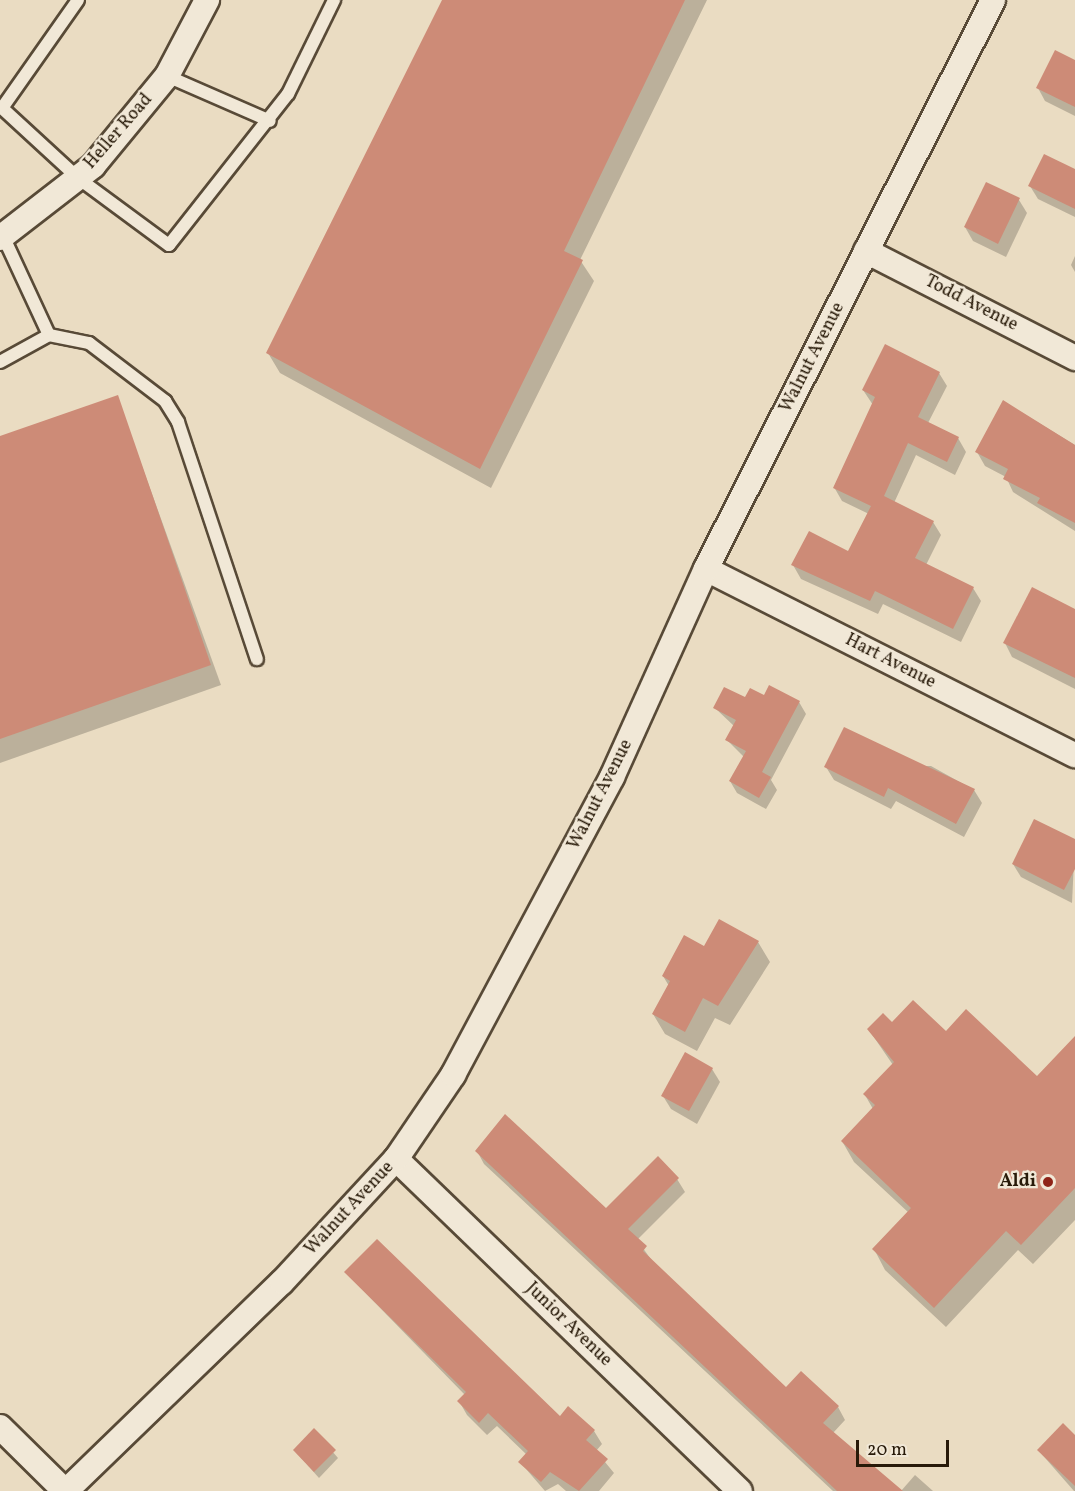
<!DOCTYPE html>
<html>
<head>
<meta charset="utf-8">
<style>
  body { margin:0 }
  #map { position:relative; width:1075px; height:1491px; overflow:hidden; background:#eadcc2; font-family:Vollkorn,serif }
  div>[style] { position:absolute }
  .shadow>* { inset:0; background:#0003 }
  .building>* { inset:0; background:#cd8b77 }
  .roads { filter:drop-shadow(2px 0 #584a37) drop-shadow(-2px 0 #584a37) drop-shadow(0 2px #584a37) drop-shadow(0 -2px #584a37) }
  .service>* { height:12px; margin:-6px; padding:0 6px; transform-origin:6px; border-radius:6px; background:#f1e8d7 }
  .minor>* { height:24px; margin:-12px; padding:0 12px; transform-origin:12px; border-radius:12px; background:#f1e8d7 }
  .dots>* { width:16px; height:16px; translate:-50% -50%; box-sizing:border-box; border:3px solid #f1e8d7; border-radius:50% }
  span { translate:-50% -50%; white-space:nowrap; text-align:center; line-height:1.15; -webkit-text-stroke:4.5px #f1e8d7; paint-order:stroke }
  .street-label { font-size:18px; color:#281a09 }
  .poi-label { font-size:18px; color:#281a09; font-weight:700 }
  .right { translate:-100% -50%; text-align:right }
  .scale { position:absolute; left:856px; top:1440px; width:93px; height:27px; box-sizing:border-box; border:3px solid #281a09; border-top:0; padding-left:8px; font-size:18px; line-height:21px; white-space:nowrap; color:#281a09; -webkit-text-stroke:4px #f1e8d7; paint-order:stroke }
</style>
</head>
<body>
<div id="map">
  <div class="shadow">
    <i style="clip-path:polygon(443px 0,707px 0,580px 260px,594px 281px,491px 488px,280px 373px,268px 353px)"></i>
    <i style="clip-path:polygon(1075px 62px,1075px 116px,1045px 101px,1038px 88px)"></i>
    <i style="clip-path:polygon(1075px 171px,1075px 217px,1038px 199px,1030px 186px)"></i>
    <i style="clip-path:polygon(987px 184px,1019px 200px,1027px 213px,1006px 257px,973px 241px,965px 227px)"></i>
    <i style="clip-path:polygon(1075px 256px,1075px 272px,1071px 265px)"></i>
    <i style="clip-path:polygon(939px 373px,947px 386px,928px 423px,958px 438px,966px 452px,955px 475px,916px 455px,894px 503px,933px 522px,941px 535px,926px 565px,973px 588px,981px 601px,961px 642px,883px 604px,878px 614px,801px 579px,793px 565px,849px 553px,869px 514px,842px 501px,834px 487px,873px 405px,863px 390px)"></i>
    <i style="clip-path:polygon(117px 397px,221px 685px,0 763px,0 437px)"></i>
    <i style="clip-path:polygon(1004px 402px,1075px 445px,1075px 531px,1013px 492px,1006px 477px,985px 466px,977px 452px)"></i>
    <i style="clip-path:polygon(1075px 611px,1075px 689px,1012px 657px,1005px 643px)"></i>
    <i style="clip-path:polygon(764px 698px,799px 702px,806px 714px,771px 780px,777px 790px,766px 809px,737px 793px,730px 781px,744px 757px,727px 740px,734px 726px,715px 708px)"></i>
    <i style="clip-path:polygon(931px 766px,974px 790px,982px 803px,964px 837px,896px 801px,891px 809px,834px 780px,826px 767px)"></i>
    <i style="clip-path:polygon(1075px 841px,1072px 903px,1021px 877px,1013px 864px)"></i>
    <i style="clip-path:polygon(758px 942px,770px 962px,730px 1025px,715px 1018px,697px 1051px,665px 1034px,653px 1014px,669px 986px,663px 976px,705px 948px)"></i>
    <i style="clip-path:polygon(892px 1024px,946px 1033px,1037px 1078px,1075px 1038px,1075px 1220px,1033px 1264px,1018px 1250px,946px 1327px,885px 1270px,874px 1249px,909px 1213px,854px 1162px,842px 1141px,873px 1109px,865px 1095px,893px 1065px,869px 1030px)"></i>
    <i style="clip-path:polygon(712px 1069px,720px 1082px,697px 1124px,671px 1109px,663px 1096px)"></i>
    <i style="clip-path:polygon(477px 1151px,606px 1210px,677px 1179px,685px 1192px,637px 1240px,653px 1262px,786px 1389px,838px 1407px,845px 1420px,833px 1433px,901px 1491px,833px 1491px,484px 1164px)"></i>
    <i style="clip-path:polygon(346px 1273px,560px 1418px,594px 1431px,602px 1444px,596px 1451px,614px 1473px,599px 1491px,566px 1491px,558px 1484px,545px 1491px,520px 1462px,527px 1455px,497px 1426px,487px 1435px,467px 1415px,459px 1401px,465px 1395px)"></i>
    <i style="clip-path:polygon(314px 1430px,338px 1458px,319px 1478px,295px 1451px)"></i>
    <i style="clip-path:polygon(1075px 1437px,1075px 1491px,1074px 1491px,1039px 1451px)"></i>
    <i style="clip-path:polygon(915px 1475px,933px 1491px,901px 1491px)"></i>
  </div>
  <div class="building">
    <i style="clip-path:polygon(442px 0,685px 0,564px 251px,583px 260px,480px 469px,266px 353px)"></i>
    <i style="clip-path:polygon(1055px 50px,1075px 60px,1075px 107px,1036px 88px)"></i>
    <i style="clip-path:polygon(1044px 154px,1075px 169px,1075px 209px,1028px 186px)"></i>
    <i style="clip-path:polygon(986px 182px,1020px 198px,998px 244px,964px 227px)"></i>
    <i style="clip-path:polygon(885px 344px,940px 372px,918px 417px,959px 437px,947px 462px,908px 443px,884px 496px,934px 521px,915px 558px,974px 587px,953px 629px,875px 591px,870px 601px,791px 565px,809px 531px,848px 551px,871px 506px,833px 488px,875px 397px,862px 390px)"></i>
    <i style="clip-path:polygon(118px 395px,211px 665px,0 739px,0 436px)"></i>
    <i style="clip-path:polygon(1003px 400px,1075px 445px,1075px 523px,1037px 503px,1040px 498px,1003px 479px,1008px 469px,975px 452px)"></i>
    <i style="clip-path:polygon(1032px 587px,1075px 609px,1075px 678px,1003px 643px)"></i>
    <i style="clip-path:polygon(769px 685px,800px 701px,762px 772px,771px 777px,759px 798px,729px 781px,746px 751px,725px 740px,736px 720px,713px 708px,724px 687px,745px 697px,750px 688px,764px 695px)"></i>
    <i style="clip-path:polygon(844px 727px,975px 789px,956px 824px,888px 788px,884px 797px,824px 767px)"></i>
    <i style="clip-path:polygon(1034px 819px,1075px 839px,1075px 869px,1064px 890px,1012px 864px)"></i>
    <i style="clip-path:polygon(719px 919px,759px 941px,718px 1006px,703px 998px,685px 1032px,652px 1014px,670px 981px,662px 976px,684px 935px,704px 946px)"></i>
    <i style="clip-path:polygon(913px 1000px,946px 1031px,966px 1009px,1037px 1076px,1075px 1036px,1075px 1188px,1021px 1245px,1006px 1231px,934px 1308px,872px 1249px,911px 1208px,841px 1141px,875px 1105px,863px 1094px,894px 1062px,867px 1029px,883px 1013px,892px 1022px)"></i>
    <i style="clip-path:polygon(685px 1052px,713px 1068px,689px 1111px,661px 1096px)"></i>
    <i style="clip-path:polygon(505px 1114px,606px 1208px,658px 1156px,679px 1178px,628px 1229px,647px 1246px,643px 1251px,786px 1387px,801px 1371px,839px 1406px,823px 1423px,903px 1491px,837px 1491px,475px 1151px)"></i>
    <i style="clip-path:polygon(377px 1239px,560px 1416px,568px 1406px,595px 1430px,586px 1440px,608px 1459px,579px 1491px,550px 1472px,541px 1482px,518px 1462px,528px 1451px,488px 1413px,479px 1423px,457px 1401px,466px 1392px,344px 1272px)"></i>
    <i style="clip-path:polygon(1063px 1423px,1075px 1435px,1075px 1486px,1037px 1450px)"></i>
    <i style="clip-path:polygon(314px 1428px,336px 1450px,314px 1472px,293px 1450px)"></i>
  </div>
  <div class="roads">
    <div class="service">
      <i style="left:78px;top:0;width:132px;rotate:125.1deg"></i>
      <i style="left:2px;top:108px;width:103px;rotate:42.6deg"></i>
      <i style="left:78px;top:178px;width:113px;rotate:36.4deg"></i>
      <i style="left:169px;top:245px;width:192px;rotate:-51.8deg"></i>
      <i style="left:288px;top:94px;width:105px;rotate:-63.9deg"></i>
      <i style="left:167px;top:76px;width:112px;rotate:23.6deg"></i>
      <i style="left:49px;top:335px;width:41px;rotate:11.3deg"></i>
      <i style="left:89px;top:343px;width:96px;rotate:37.3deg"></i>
      <i style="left:165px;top:401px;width:25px;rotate:58deg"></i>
      <i style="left:178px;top:422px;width:250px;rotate:71.6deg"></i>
      <i style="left:0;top:362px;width:56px;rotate:-28.9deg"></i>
      <i style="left:49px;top:335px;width:109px;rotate:-114.9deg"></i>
    </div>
    <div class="minor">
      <i style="left:0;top:238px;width:118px;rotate:-37.7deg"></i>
      <i style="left:93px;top:166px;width:117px;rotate:-50.6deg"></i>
      <i style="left:167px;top:76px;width:86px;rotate:-62.2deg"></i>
      <i style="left:866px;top:251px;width:235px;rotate:27.1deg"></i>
      <i style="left:706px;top:569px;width:413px;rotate:26.8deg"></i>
      <i style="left:396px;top:1159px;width:478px;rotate:44deg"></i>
      <i style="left:0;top:1427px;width:91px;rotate:44.6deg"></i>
      <i style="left:66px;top:1491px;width:301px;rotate:-44.1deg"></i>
      <i style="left:282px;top:1282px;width:168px;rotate:-47.2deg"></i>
      <i style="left:396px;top:1159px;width:102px;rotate:-55.8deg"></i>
      <i style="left:453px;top:1075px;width:338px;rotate:-61.9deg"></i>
      <i style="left:612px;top:777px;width:228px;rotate:-65.7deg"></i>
      <i style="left:706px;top:569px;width:637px;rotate:-63.23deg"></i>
    </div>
  </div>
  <div class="dots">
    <i style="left:1048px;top:1182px;background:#8f2418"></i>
  </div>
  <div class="street-label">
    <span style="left:119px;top:132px;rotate:-49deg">Heller Road</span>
    <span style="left:971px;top:304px;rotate:27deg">Todd Avenue</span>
    <span style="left:813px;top:358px;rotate:-63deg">Walnut Avenue</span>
    <span style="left:890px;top:662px;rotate:27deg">Hart Avenue</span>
    <span style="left:601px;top:795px;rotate:-63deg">Walnut Avenue</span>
    <span style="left:350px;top:1209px;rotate:-47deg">Walnut Avenue</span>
    <span style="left:568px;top:1325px;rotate:44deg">Junior Avenue</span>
  </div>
  <div class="poi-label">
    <span class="right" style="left:1036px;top:1182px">Aldi</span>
  </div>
  <div class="scale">20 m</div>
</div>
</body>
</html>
